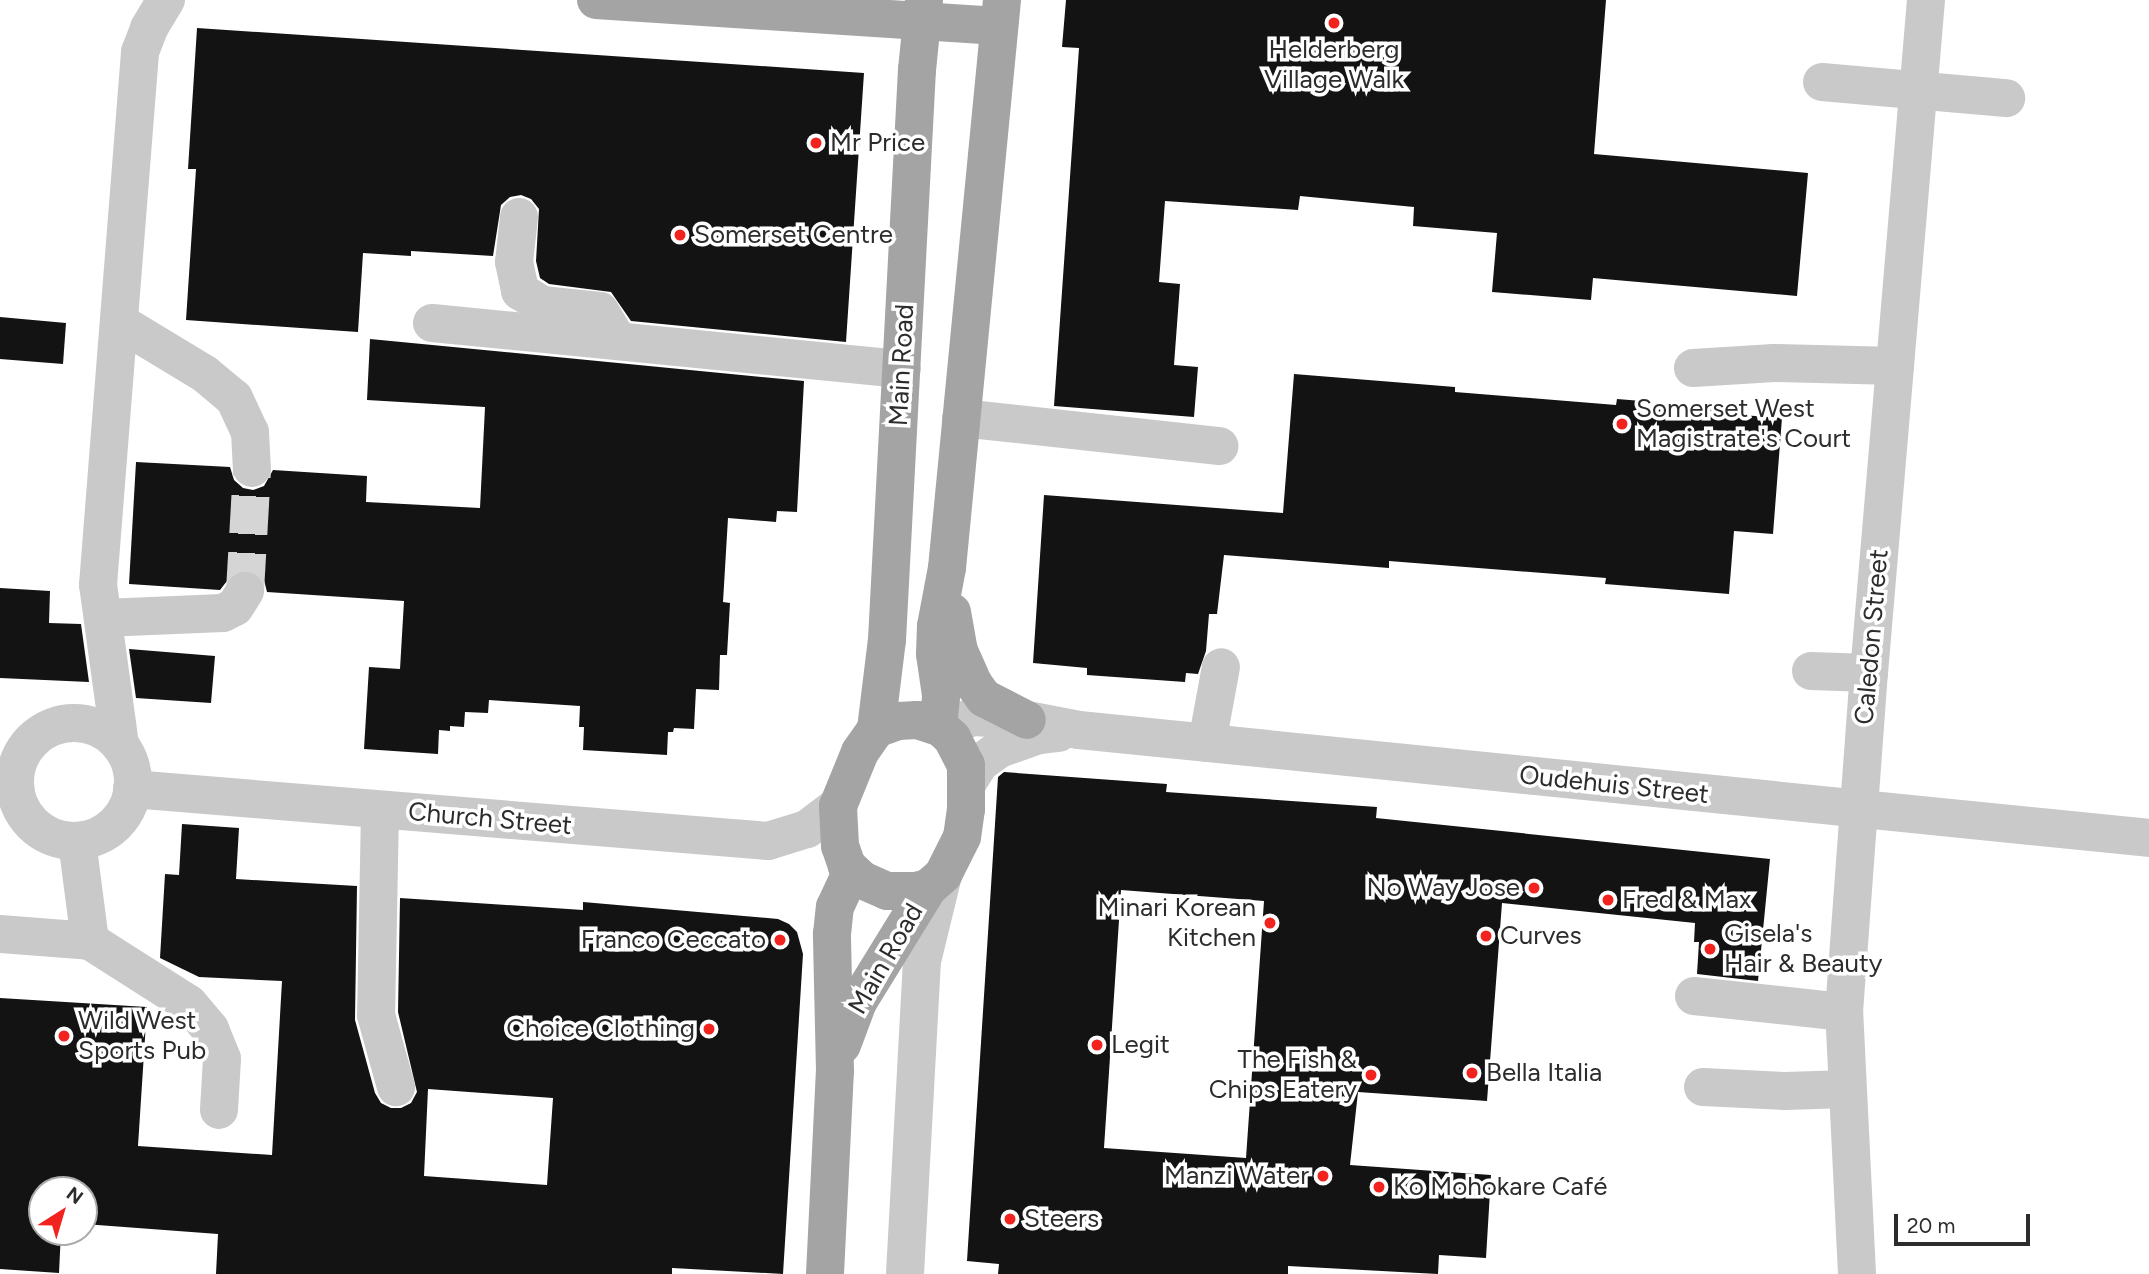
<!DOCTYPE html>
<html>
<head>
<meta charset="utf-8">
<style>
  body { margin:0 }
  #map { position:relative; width:2149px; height:1274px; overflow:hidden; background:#fff; font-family:Figtree,sans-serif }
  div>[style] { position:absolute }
  .building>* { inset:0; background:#131313 }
  .minor-tunnel>* { height:38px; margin-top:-19px; transform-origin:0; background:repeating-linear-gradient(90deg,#d5d5d5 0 38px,transparent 0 57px) }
  .minor>* { height:38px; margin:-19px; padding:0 19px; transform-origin:19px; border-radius:19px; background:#c9c9c9 }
  .minor>.ring { margin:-19px; padding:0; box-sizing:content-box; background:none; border:38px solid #c9c9c9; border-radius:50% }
  .major>* { height:38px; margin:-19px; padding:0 19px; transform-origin:19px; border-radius:19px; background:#a4a4a4 }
  .dots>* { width:19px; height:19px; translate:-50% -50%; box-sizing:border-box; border:4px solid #fff; border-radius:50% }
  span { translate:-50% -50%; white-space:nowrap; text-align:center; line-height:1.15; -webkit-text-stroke:7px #fff; paint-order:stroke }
  .poi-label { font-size:26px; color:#2c2c2c }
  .left { translate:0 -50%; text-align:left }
  .right { translate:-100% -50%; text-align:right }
  .street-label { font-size:26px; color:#2c2c2c }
  .north { position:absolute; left:28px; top:1176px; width:70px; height:70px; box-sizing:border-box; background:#fff; border:2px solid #ababab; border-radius:50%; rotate:37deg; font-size:19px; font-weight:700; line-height:28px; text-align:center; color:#2c2c2c }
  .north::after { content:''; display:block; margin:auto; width:24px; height:32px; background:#f2231f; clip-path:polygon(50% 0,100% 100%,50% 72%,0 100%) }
  .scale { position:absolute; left:1894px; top:1214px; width:136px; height:32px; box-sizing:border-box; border:4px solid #2c2c2c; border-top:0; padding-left:9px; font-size:21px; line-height:24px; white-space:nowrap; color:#2c2c2c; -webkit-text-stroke:5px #fff; paint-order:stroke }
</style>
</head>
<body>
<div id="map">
  <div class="building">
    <i style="clip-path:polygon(1066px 0,1606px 0,1594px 154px,1808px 173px,1797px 296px,1593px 278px,1591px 300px,1492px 292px,1497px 233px,1413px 226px,1414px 207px,1300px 196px,1298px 210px,1165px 201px,1159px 282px,1180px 284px,1174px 365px,1198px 367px,1194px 417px,1054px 406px,1079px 48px,1062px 47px)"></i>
    <i style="clip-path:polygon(197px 28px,864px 73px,846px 342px,631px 321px,611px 292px,549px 284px,540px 278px,536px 261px,539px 209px,531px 199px,521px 195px,510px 197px,501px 205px,493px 256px,411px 251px,411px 256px,363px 253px,358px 332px,186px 320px,196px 169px,188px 169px)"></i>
    <i style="clip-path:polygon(0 317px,66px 323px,63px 364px,0 359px)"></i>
    <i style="clip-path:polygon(370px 339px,804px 381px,797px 512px,777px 511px,776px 522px,728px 518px,723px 602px,730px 603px,727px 655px,720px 655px,719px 690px,696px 689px,694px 729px,674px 728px,673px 732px,668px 732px,667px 755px,583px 750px,584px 727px,579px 727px,580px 706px,489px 700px,488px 713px,465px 712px,464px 727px,450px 726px,450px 731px,439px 730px,438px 754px,364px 749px,369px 667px,400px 669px,404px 601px,267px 592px,264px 580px,257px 573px,246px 569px,234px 572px,220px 590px,129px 584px,136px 462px,230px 467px,234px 480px,243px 488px,253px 490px,264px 486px,273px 470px,367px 476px,366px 502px,480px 508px,485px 407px,367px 400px)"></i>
    <i style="clip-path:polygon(1294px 374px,1455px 387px,1455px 392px,1616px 405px,1617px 399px,1741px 409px,1741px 415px,1782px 418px,1773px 534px,1734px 531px,1729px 594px,1605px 584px,1606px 578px,1389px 561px,1389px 568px,1224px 555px,1217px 614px,1209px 614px,1206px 651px,1198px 674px,1186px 673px,1185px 682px,1087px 675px,1087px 668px,1033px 663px,1044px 495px,1283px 513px)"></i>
    <i style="clip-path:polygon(0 588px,50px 591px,49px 623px,81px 624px,89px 682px,0 678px)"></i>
    <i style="clip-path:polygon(129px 649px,215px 656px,211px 703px,136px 698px)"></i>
    <i style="clip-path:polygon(evenodd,1004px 772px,1167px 784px,1166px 792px,1377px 807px,1376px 818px,1770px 859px,1758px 981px,1697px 974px,1699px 942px,1694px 942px,1695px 923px,1502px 903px,1487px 1101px,1358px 1092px,1350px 1165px,1491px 1175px,1486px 1258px,1439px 1255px,1438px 1274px,1288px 1266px,1288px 1274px,998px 1274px,999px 1264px,967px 1261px,998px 777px,1004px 772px,1121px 890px,1264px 901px,1246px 1158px,1104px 1148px,1121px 890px)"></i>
    <i style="clip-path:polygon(evenodd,182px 824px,239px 828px,236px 879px,357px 886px,355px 1020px,375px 1093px,381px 1103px,391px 1108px,401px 1108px,411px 1103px,417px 1092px,398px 1012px,400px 898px,583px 910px,583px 902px,778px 919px,789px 924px,797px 932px,803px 954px,783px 1274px,672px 1268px,672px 1274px,216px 1274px,218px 1234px,84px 1224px,84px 1190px,42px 1190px,42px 1232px,61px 1232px,59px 1273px,0 1269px,0 998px,147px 1007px,138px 1146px,272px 1155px,282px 981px,199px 977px,160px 958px,165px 874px,179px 875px,182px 824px,428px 1089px,553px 1098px,547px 1185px,424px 1176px,428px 1089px)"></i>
  </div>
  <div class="minor-tunnel">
    <i style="left:245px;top:591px;width:123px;rotate:-86.7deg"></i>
  </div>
  <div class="minor">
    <i style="left:1822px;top:82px;width:185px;rotate:5deg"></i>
    <i style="left:519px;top:217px;width:45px;rotate:96.3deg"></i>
    <i style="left:514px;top:262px;width:30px;rotate:78deg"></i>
    <i style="left:520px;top:291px;width:26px;rotate:32deg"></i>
    <i style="left:542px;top:305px;width:58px;rotate:5.9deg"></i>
    <i style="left:600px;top:311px;width:35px;rotate:59deg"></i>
    <i style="left:119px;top:322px;width:100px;rotate:31.2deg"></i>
    <i style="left:205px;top:374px;width:38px;rotate:40deg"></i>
    <i style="left:234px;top:398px;width:38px;rotate:65deg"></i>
    <i style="left:250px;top:432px;width:36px;rotate:87deg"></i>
    <i style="left:432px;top:323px;width:472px;rotate:5.6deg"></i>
    <i style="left:1693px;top:368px;width:81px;rotate:-3.5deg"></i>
    <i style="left:1774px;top:363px;width:121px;rotate:1.4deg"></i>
    <i style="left:961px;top:418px;width:260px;rotate:6.2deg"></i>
    <i style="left:103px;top:618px;width:120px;rotate:-2.4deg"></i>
    <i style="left:223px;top:613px;width:13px;rotate:-27deg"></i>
    <i style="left:235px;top:607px;width:19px;rotate:-58deg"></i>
    <i style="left:1811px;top:671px;width:58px;rotate:2deg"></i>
    <i class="ring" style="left:15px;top:723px;width:80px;height:80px"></i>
    <i style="left:941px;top:728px;width:34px;rotate:-19deg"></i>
    <i style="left:973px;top:717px;width:54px;rotate:3.2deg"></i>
    <i style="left:1027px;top:720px;width:53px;rotate:10.9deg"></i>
    <i style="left:1079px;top:730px;width:1075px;rotate:5.76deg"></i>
    <i style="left:1207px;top:743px;width:77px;rotate:-79.6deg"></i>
    <i style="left:120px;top:745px;width:162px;rotate:-97.8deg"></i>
    <i style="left:98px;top:585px;width:535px;rotate:-85.49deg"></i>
    <i style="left:140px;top:52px;width:26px;rotate:-69deg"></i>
    <i style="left:149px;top:28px;width:33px;rotate:-59deg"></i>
    <i style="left:968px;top:782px;width:22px;rotate:-58deg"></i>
    <i style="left:980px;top:763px;width:24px;rotate:-36deg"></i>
    <i style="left:999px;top:749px;width:42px;rotate:-19.3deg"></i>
    <i style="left:1039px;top:735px;width:20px;rotate:-6deg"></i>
    <i style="left:132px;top:789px;width:638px;rotate:4.67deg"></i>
    <i style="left:768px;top:841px;width:41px;rotate:-17.1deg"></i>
    <i style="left:807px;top:829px;width:39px;rotate:-37deg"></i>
    <i style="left:380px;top:811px;width:204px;rotate:91.1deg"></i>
    <i style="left:376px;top:1015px;width:75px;rotate:74.5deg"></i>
    <i style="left:77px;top:841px;width:101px;rotate:82.6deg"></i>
    <i style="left:0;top:934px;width:90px;rotate:4.4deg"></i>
    <i style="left:90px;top:941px;width:117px;rotate:32.5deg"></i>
    <i style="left:189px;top:1004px;width:33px;rotate:50deg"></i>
    <i style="left:210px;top:1029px;width:32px;rotate:68deg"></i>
    <i style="left:222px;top:1059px;width:51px;rotate:93.4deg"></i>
    <i style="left:1694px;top:996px;width:151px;rotate:6.1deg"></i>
    <i style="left:1703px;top:1087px;width:82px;rotate:2.8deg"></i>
    <i style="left:1785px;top:1091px;width:62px;rotate:-1.8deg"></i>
    <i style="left:905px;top:1274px;width:313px;rotate:-86.9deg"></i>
    <i style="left:922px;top:961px;width:89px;rotate:-76.3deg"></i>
    <i style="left:1857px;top:1274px;width:262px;rotate:-92.8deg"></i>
    <i style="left:1844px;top:1012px;width:340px;rotate:-85.8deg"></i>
    <i style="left:1869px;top:673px;width:675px;rotate:-85.16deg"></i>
  </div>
  <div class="major">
    <i style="left:596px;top:0;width:403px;rotate:3.7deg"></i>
    <i style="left:952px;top:612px;width:40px;rotate:80deg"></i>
    <i style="left:959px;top:651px;width:35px;rotate:66deg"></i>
    <i style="left:973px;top:683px;width:19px;rotate:54deg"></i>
    <i style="left:984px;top:698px;width:48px;rotate:27.1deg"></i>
    <i style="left:917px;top:720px;width:25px;rotate:18deg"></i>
    <i style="left:941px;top:728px;width:15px;rotate:42deg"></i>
    <i style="left:952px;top:738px;width:30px;rotate:63deg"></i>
    <i style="left:966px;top:765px;width:44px;rotate:90deg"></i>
    <i style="left:966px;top:809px;width:28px;rotate:98deg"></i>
    <i style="left:962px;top:837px;width:42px;rotate:116.6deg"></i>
    <i style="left:943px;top:875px;width:20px;rotate:139deg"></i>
    <i style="left:928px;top:888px;width:13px;rotate:167deg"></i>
    <i style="left:915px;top:891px;width:28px;rotate:180deg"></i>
    <i style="left:887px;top:891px;width:27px;rotate:-156deg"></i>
    <i style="left:862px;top:880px;width:21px;rotate:-137deg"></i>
    <i style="left:847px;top:866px;width:21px;rotate:-109deg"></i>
    <i style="left:840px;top:846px;width:40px;rotate:-92.9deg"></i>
    <i style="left:838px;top:806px;width:58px;rotate:-67.8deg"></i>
    <i style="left:860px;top:752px;width:28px;rotate:-55deg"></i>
    <i style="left:876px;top:729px;width:23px;rotate:-20deg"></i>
    <i style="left:898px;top:721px;width:19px;rotate:-3deg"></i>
    <i style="left:938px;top:726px;width:31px;rotate:-84deg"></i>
    <i style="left:941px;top:695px;width:41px;rotate:-98.3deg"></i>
    <i style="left:935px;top:654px;width:28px;rotate:-88deg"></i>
    <i style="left:936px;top:626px;width:59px;rotate:-79.3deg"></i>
    <i style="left:947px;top:568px;width:571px;rotate:-84.47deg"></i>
    <i style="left:876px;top:729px;width:90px;rotate:-83deg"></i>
    <i style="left:887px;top:640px;width:571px;rotate:-86.99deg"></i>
    <i style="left:917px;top:70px;width:70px;rotate:-84.3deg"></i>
    <i style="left:842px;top:1045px;width:46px;rotate:-69.6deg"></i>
    <i style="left:858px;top:1002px;width:134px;rotate:-58.4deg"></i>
    <i style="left:825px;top:1274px;width:203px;rotate:-87.2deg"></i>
    <i style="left:835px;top:1071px;width:137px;rotate:-91.3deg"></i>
    <i style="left:832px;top:934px;width:27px;rotate:-84deg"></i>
    <i style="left:835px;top:907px;width:38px;rotate:-65deg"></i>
  </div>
  <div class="dots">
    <i style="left:1334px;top:23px;background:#f2231f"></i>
    <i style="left:816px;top:143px;background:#f2231f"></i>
    <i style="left:680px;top:235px;background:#f2231f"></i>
    <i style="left:1622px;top:424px;background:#f2231f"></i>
    <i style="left:1534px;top:888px;background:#f2231f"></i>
    <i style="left:1608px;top:900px;background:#f2231f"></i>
    <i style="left:1270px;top:923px;background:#f2231f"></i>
    <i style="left:1486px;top:936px;background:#f2231f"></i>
    <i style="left:780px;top:940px;background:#f2231f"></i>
    <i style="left:1710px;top:949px;background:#f2231f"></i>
    <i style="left:709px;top:1029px;background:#f2231f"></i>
    <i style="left:64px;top:1036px;background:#f2231f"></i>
    <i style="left:1097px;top:1045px;background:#f2231f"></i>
    <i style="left:1472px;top:1073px;background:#f2231f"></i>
    <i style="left:1371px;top:1075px;background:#f2231f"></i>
    <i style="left:1323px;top:1176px;background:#f2231f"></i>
    <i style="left:1379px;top:1187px;background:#f2231f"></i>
    <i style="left:1010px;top:1219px;background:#f2231f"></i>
  </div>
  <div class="poi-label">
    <span style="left:1334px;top:65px">Helderberg<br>Village Walk</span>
    <span class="left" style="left:830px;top:143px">Mr Price</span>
    <span class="left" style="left:694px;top:235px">Somerset Centre</span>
    <span class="left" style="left:1636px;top:424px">Somerset West<br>Magistrate's Court</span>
    <span class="right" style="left:1520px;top:888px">No Way Jose</span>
    <span class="left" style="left:1622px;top:900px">Fred &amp; Max</span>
    <span class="right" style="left:1256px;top:923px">Minari Korean<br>Kitchen</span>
    <span class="left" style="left:1724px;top:949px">Gisela's<br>Hair &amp; Beauty</span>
    <span class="left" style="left:1500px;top:936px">Curves</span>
    <span class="right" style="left:766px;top:940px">Franco Ceccato</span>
    <span class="left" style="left:78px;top:1036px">Wild West<br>Sports Pub</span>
    <span class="right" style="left:695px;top:1029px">Choice Clothing</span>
    <span class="left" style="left:1111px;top:1045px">Legit</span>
    <span class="right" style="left:1357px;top:1075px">The Fish &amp;<br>Chips Eatery</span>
    <span class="left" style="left:1486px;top:1073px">Bella Italia</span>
    <span class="right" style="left:1309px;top:1176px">Manzi Water</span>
    <span class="left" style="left:1393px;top:1187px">Ko Mohokare Café</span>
    <span class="left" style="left:1024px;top:1219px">Steers</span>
  </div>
  <div class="street-label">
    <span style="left:902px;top:365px;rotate:-87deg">Main Road</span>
    <span style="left:1872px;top:637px;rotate:-85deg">Caledon Street</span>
    <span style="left:1614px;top:785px;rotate:6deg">Oudehuis Street</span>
    <span style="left:490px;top:819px;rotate:5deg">Church Street</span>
    <span style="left:886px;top:959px;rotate:-60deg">Main Road</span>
  </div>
  <div class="north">N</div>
  <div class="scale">20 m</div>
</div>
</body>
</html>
